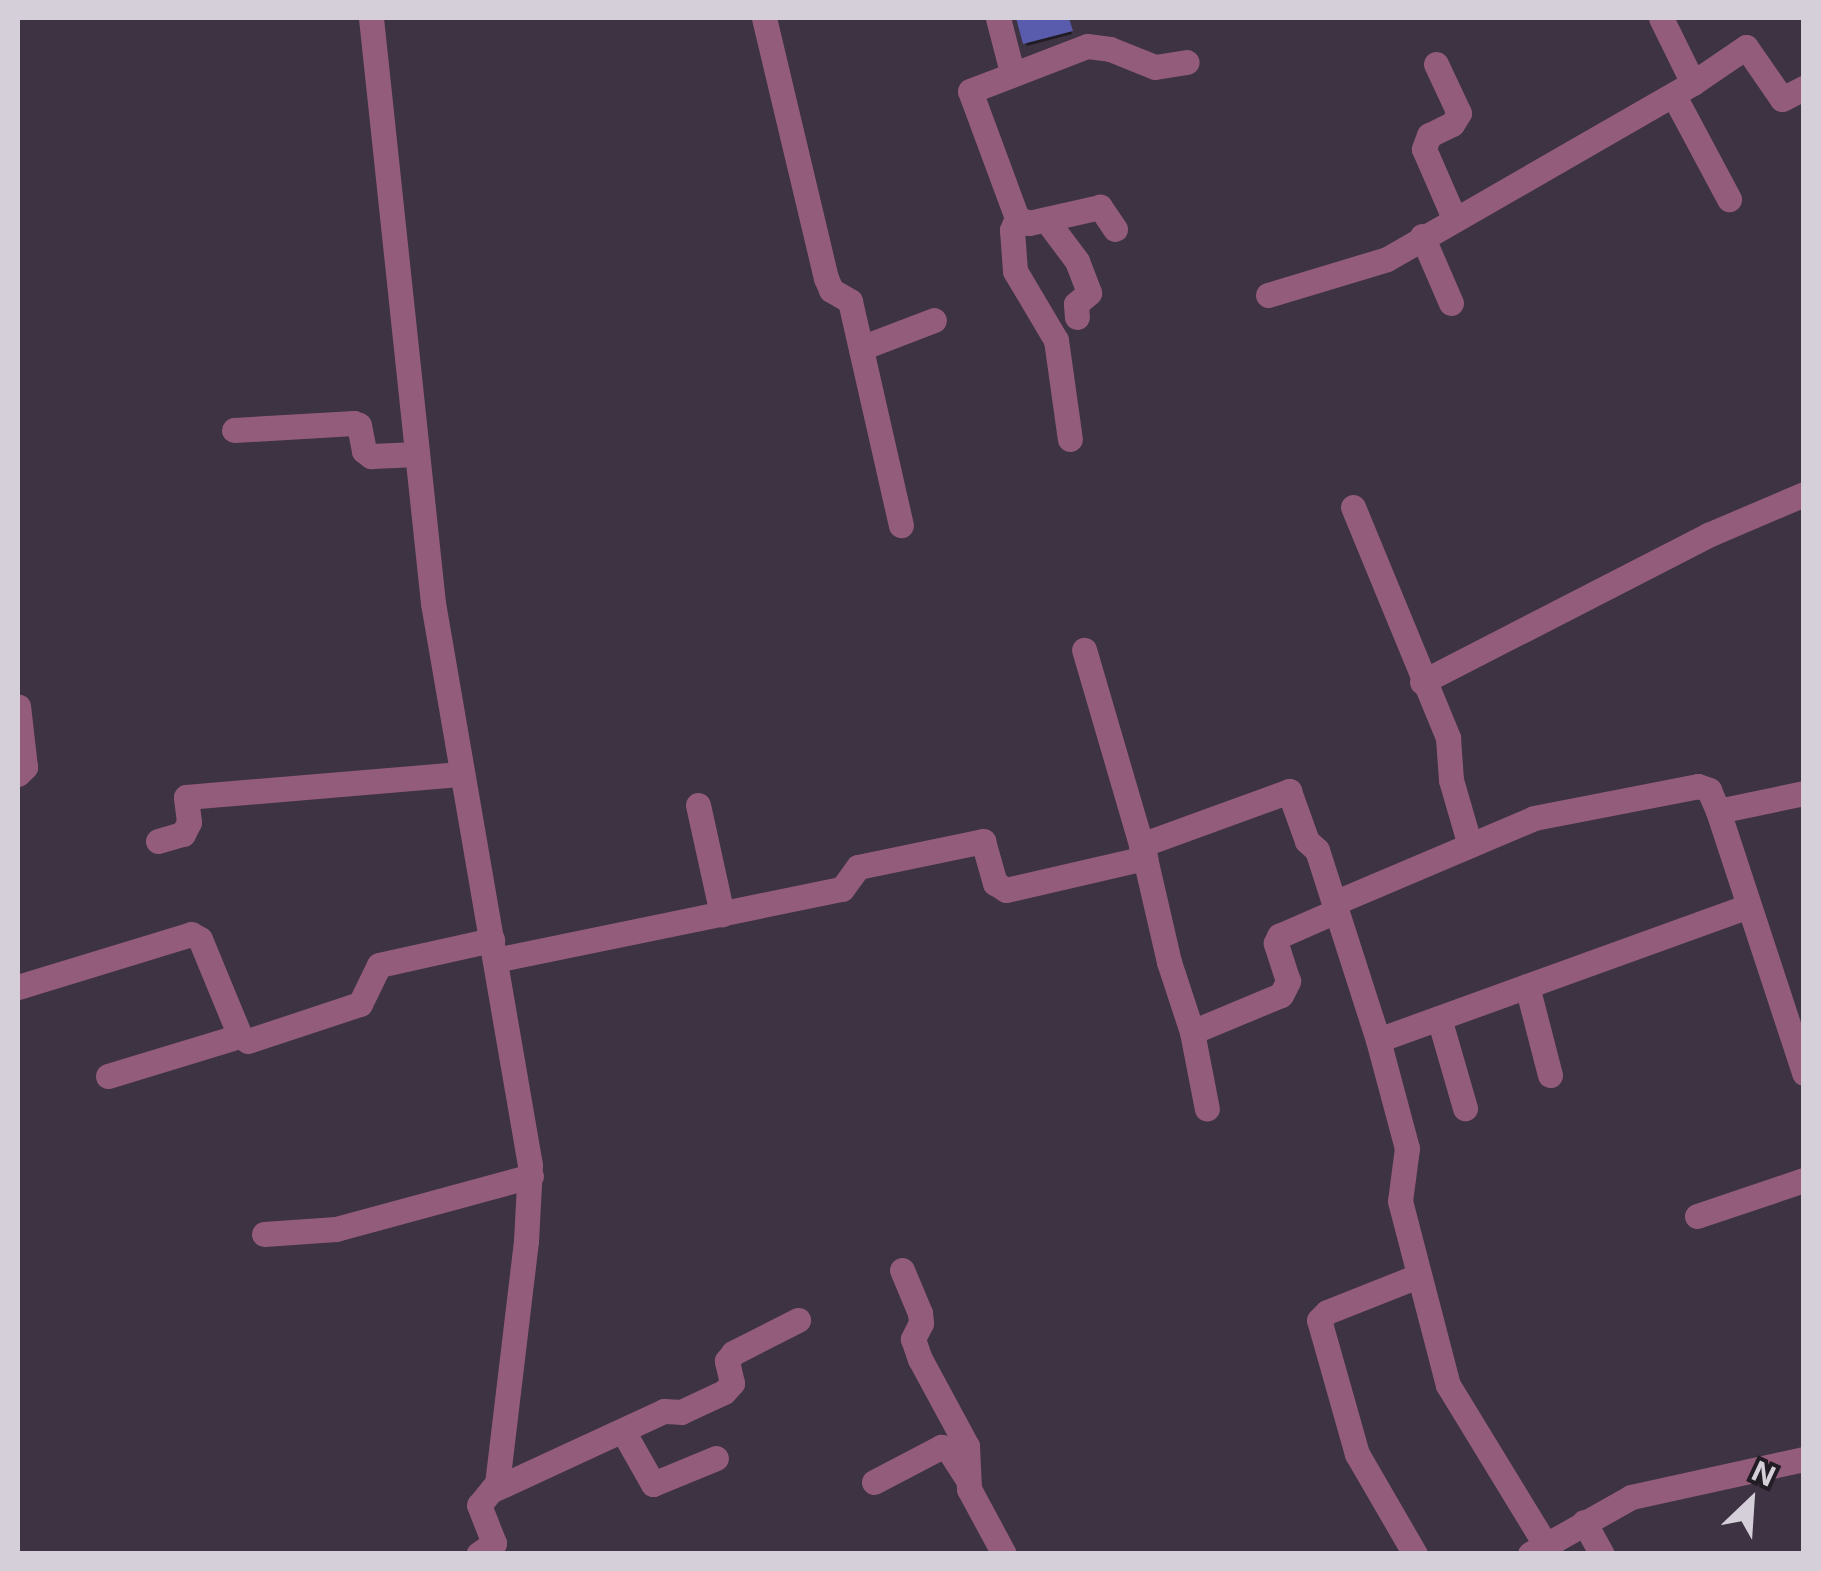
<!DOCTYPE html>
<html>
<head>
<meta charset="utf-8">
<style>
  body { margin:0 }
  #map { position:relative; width:1821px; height:1571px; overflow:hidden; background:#3d3343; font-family:Inter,sans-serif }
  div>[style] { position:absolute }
  .shadow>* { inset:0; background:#0007 }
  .building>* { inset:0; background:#595cac }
  .minor>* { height:25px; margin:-12.5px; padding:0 12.5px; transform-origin:12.5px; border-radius:12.5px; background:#945c7b }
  span { translate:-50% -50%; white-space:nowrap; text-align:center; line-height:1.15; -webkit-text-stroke:8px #221d24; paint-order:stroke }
  .frame { position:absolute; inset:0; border:20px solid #d5cfd9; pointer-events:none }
  .north { position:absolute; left:1701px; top:1451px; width:100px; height:100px; -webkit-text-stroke:8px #221d24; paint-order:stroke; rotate:25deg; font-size:28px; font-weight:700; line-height:40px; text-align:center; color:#d5cfd9 }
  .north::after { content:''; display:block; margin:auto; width:35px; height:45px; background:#d5cfd9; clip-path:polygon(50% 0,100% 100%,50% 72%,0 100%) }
</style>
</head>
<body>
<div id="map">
  <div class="shadow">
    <i style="clip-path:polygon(1018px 18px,1068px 18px,1072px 34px,1027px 46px)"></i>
  </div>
  <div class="building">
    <i style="clip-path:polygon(1016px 18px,1069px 18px,1073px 31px,1023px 44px)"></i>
  </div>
  <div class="minor">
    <i style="left:371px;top:18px;width:588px;rotate:83.95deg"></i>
    <i style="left:433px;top:603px;width:570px;rotate:80.21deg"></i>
    <i style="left:530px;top:1165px;width:76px;rotate:93deg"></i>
    <i style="left:526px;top:1241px;width:244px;rotate:96.8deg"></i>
    <i style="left:497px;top:1483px;width:28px;rotate:129deg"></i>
    <i style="left:479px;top:1505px;width:41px;rotate:68.5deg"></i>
    <i style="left:494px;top:1543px;width:19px;rotate:145deg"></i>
    <i style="left:764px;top:18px;width:267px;rotate:76.6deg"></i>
    <i style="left:826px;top:278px;width:13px;rotate:67deg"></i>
    <i style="left:831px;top:290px;width:22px;rotate:30deg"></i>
    <i style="left:850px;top:301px;width:230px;rotate:77.2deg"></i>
    <i style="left:998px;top:18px;width:56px;rotate:75.5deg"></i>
    <i style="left:1436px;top:64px;width:54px;rotate:64.9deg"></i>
    <i style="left:1459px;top:113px;width:13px;rotate:122deg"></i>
    <i style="left:1452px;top:124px;width:25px;rotate:154deg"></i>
    <i style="left:1429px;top:135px;width:15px;rotate:110deg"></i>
    <i style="left:1424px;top:149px;width:75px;rotate:66.5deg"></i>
    <i style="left:1693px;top:83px;width:64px;rotate:-34.2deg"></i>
    <i style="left:1746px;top:47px;width:63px;rotate:55.3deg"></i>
    <i style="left:1782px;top:99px;width:25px;rotate:-27deg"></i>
    <i style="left:1674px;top:96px;width:117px;rotate:61.9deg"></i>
    <i style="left:1017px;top:218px;width:13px;rotate:113deg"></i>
    <i style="left:1012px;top:230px;width:41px;rotate:85.8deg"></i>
    <i style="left:1015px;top:271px;width:80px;rotate:59.3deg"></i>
    <i style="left:1056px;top:340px;width:100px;rotate:82deg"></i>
    <i style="left:1047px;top:221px;width:50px;rotate:53.1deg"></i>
    <i style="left:1077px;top:261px;width:34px;rotate:69deg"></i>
    <i style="left:1089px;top:293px;width:17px;rotate:140deg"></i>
    <i style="left:1076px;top:304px;width:13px;rotate:86deg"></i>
    <i style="left:1115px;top:229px;width:27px;rotate:-124deg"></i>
    <i style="left:1100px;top:207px;width:73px;rotate:167.3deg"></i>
    <i style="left:1029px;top:223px;width:13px;rotate:-157deg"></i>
    <i style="left:1017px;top:218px;width:135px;rotate:-110.3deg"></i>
    <i style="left:970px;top:91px;width:125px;rotate:-21deg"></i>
    <i style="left:1087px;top:46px;width:23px;rotate:7deg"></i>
    <i style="left:1110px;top:49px;width:48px;rotate:21.8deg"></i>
    <i style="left:1155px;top:67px;width:32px;rotate:-9deg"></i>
    <i style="left:1422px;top:236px;width:73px;rotate:66.6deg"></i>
    <i style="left:1268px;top:295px;width:124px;rotate:-16.8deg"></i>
    <i style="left:1387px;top:259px;width:353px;rotate:-29.9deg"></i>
    <i style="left:1693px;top:83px;width:72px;rotate:-116.2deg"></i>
    <i style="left:861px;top:348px;width:78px;rotate:-21deg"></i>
    <i style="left:234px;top:430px;width:120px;rotate:-3.3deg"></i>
    <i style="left:354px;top:423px;width:5px;rotate:22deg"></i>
    <i style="left:359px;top:425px;width:26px;rotate:79deg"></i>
    <i style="left:364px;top:451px;width:9px;rotate:36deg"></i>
    <i style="left:371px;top:456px;width:46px;rotate:-2.5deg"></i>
    <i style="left:1353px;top:507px;width:250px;rotate:67.6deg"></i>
    <i style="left:1448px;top:738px;width:42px;rotate:85.9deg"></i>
    <i style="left:1451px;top:780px;width:65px;rotate:73.8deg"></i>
    <i style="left:1422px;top:682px;width:322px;rotate:-27.2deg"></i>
    <i style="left:1708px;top:535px;width:104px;rotate:-23.1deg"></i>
    <i style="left:18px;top:774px;width:10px;rotate:-45deg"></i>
    <i style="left:25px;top:767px;width:61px;rotate:-96.5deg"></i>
    <i style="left:698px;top:805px;width:112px;rotate:77.6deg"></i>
    <i style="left:1718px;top:811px;width:276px;rotate:71.8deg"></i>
    <i style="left:158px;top:841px;width:26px;rotate:-16deg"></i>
    <i style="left:183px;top:834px;width:13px;rotate:-63deg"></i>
    <i style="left:189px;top:822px;width:25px;rotate:-97deg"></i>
    <i style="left:186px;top:797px;width:277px;rotate:-4.8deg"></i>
    <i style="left:1141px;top:845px;width:158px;rotate:-20deg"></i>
    <i style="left:1289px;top:791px;width:53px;rotate:70.2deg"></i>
    <i style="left:1307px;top:841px;width:13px;rotate:42deg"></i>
    <i style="left:1317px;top:850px;width:200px;rotate:72.2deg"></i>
    <i style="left:1378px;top:1040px;width:112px;rotate:75deg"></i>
    <i style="left:1407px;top:1148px;width:53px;rotate:97.5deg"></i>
    <i style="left:1400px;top:1201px;width:190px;rotate:75.4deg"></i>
    <i style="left:1448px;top:1385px;width:198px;rotate:58.6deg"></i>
    <i style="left:1145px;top:858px;width:107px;rotate:77deg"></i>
    <i style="left:1169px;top:962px;width:74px;rotate:71.8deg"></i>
    <i style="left:1192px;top:1032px;width:78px;rotate:79deg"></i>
    <i style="left:1334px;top:903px;width:217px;rotate:-23deg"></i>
    <i style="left:1534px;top:818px;width:167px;rotate:-11deg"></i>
    <i style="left:1698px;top:786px;width:12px;rotate:20deg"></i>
    <i style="left:1709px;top:790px;width:23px;rotate:67deg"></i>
    <i style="left:1718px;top:811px;width:88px;rotate:-11.8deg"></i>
    <i style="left:495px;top:960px;width:354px;rotate:-11.6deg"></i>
    <i style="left:842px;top:889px;width:27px;rotate:-54deg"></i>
    <i style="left:858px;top:867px;width:128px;rotate:-11.7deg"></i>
    <i style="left:983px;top:841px;width:44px;rotate:74.1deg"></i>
    <i style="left:995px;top:883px;width:13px;rotate:32deg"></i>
    <i style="left:1006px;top:890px;width:143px;rotate:-13deg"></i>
    <i style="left:1145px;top:858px;width:217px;rotate:-106.3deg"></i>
    <i style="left:1527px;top:986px;width:92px;rotate:75.5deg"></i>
    <i style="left:18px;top:987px;width:181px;rotate:-17deg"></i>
    <i style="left:191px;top:934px;width:10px;rotate:29deg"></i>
    <i style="left:200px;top:939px;width:105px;rotate:67.6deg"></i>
    <i style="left:240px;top:1036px;width:9px;rotate:32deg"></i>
    <i style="left:248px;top:1041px;width:118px;rotate:-18.3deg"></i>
    <i style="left:360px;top:1004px;width:43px;rotate:-64deg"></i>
    <i style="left:379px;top:965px;width:116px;rotate:-12.5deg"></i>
    <i style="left:1439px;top:1018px;width:94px;rotate:73.9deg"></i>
    <i style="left:1192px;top:1032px;width:96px;rotate:-22.6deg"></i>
    <i style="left:1281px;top:995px;width:16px;rotate:-63deg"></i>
    <i style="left:1288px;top:981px;width:40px;rotate:-108deg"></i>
    <i style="left:1276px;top:943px;width:8px;rotate:-67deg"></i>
    <i style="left:1279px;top:936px;width:62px;rotate:-23.7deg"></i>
    <i style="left:1378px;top:1040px;width:391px;rotate:-19.9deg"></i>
    <i style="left:108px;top:1076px;width:138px;rotate:-16.9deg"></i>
    <i style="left:1697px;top:1216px;width:113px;rotate:-18.6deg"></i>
    <i style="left:264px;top:1234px;width:72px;rotate:-4deg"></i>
    <i style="left:336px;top:1229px;width:202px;rotate:-15.2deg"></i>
    <i style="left:902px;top:1270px;width:47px;rotate:67.3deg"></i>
    <i style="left:920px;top:1313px;width:10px;rotate:84deg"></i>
    <i style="left:921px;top:1323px;width:18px;rotate:117deg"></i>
    <i style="left:913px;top:1339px;width:21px;rotate:71deg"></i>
    <i style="left:920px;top:1359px;width:99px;rotate:61.6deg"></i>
    <i style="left:967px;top:1446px;width:43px;rotate:87.3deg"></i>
    <i style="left:969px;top:1489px;width:74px;rotate:61.7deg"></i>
    <i style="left:623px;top:1431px;width:61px;rotate:60.5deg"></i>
    <i style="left:653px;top:1484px;width:68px;rotate:-22.4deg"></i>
    <i style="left:874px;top:1482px;width:76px;rotate:-27.6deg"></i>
    <i style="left:941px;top:1447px;width:7px;rotate:16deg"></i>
    <i style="left:948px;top:1449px;width:35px;rotate:57deg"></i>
    <i style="left:495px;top:1489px;width:186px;rotate:-24.8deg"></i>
    <i style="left:664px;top:1411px;width:17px;rotate:3deg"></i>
    <i style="left:681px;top:1412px;width:47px;rotate:-24.9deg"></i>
    <i style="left:724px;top:1392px;width:12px;rotate:-48deg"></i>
    <i style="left:732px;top:1383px;width:23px;rotate:-103deg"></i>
    <i style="left:727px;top:1361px;width:10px;rotate:-53deg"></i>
    <i style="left:733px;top:1353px;width:73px;rotate:-26.9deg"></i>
    <i style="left:1584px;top:1522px;width:37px;rotate:61deg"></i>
    <i style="left:1415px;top:1554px;width:116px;rotate:-120.1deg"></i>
    <i style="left:1357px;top:1454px;width:139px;rotate:-105.8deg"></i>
    <i style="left:1319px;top:1320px;width:11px;rotate:-45deg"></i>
    <i style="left:1327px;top:1312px;width:98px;rotate:-21.6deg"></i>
    <i style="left:1530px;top:1554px;width:116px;rotate:-29.4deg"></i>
    <i style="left:1631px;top:1497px;width:177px;rotate:-12.4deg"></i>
  </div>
  <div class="frame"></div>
  <div class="north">N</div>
</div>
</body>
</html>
